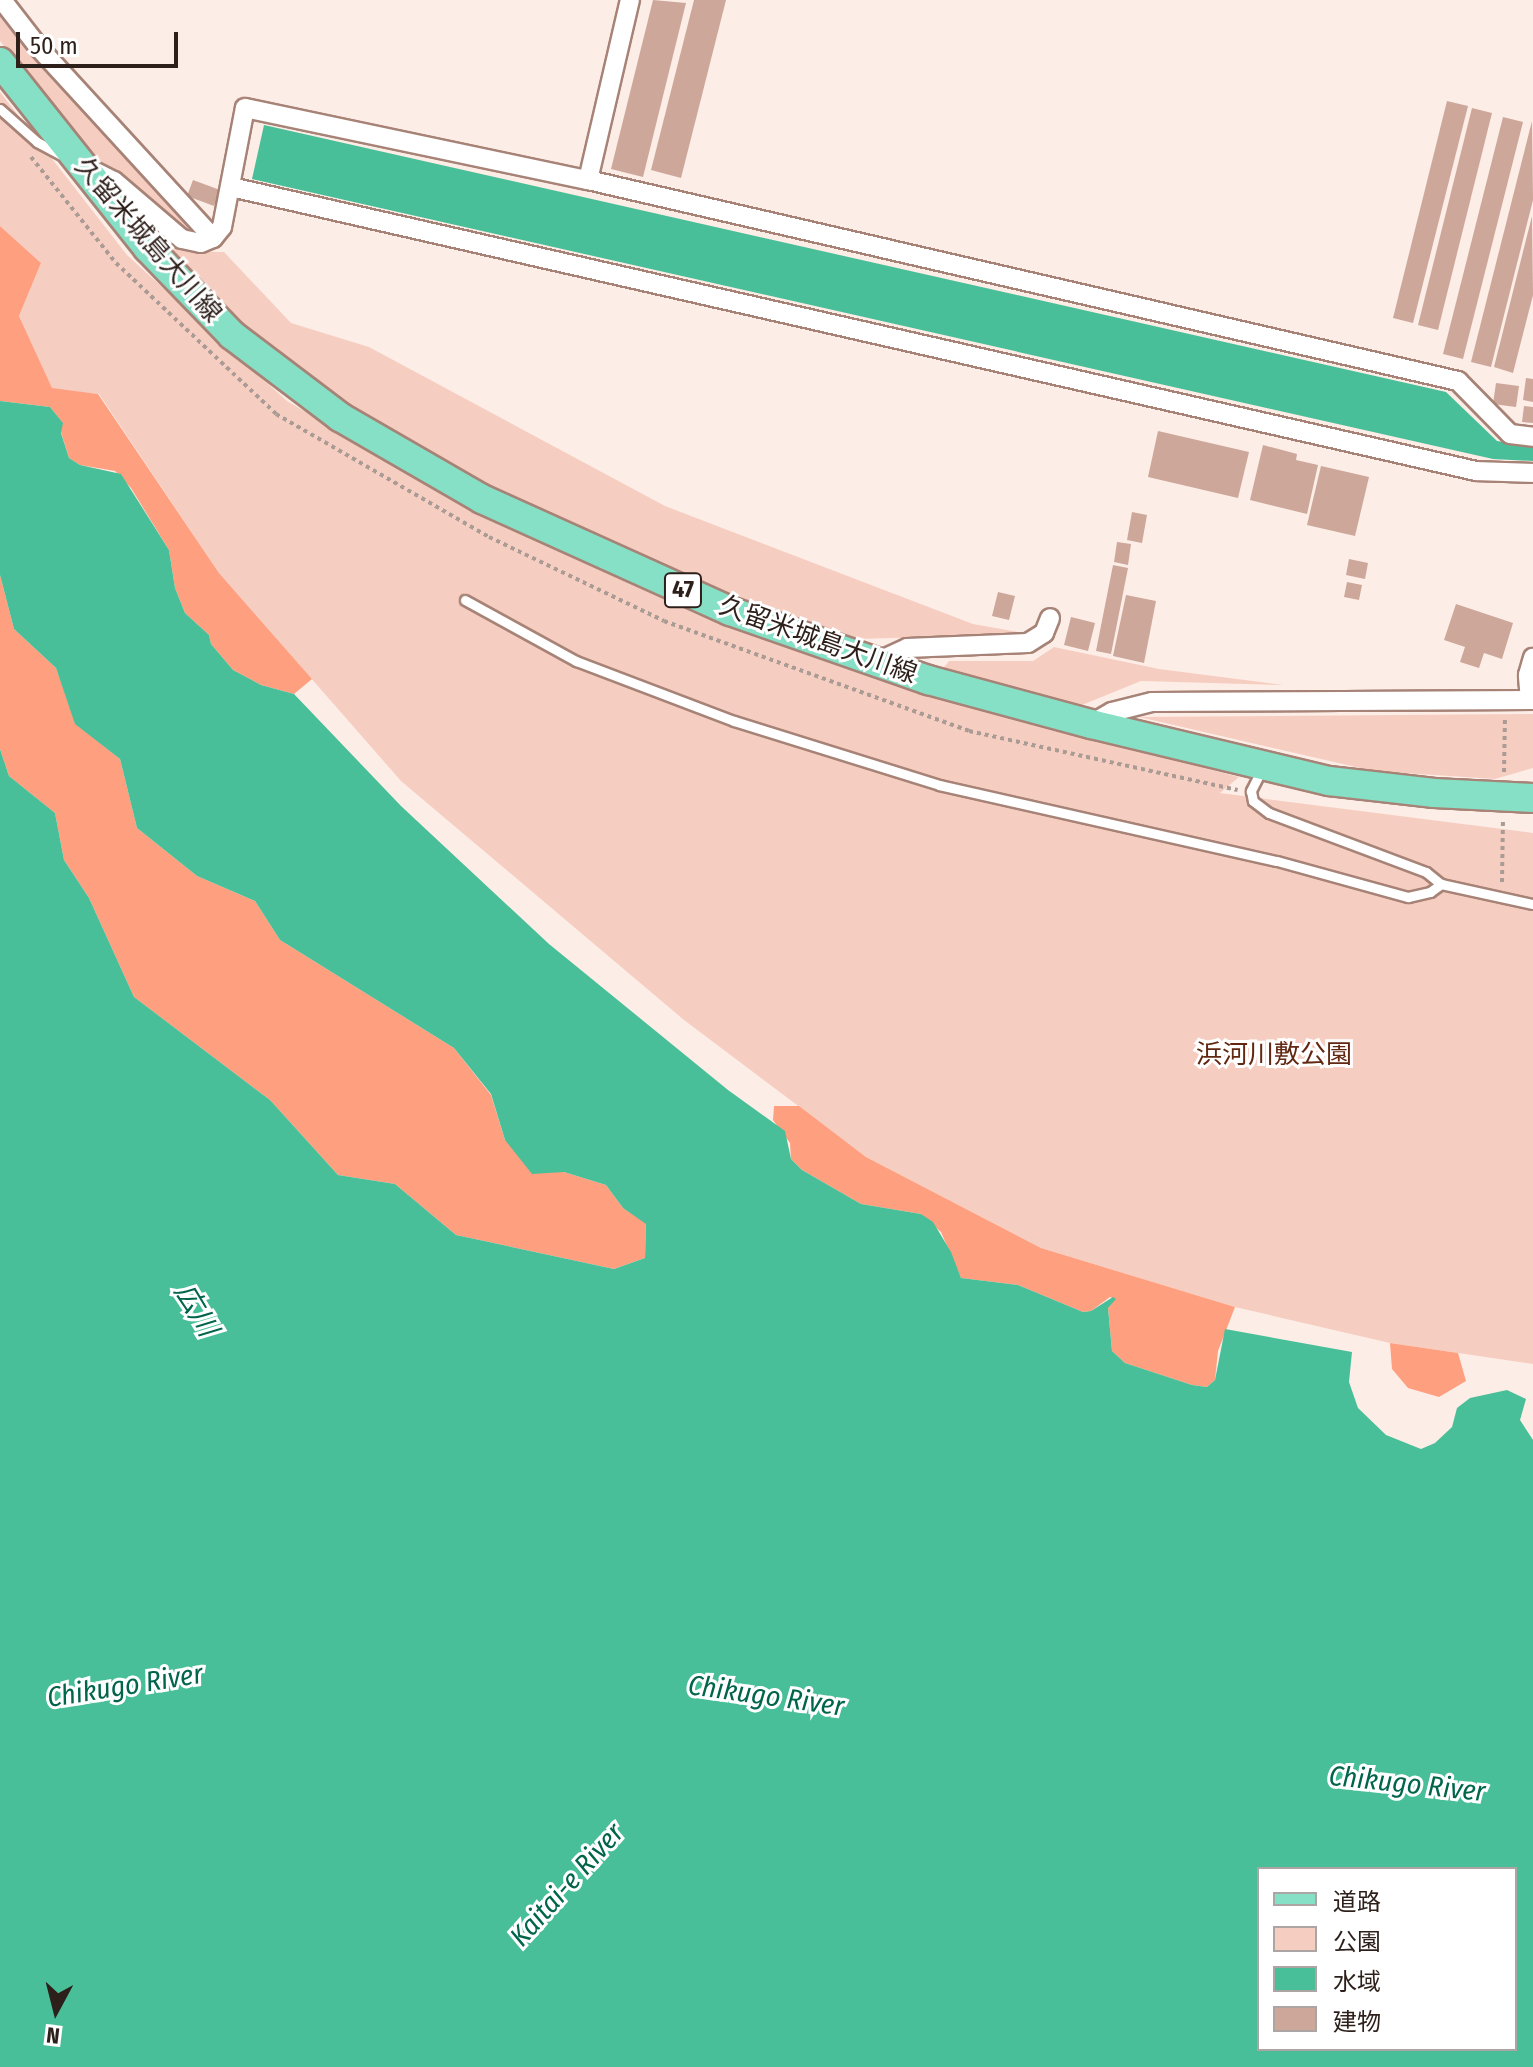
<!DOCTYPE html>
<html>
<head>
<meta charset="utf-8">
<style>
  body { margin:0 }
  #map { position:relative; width:1533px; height:2067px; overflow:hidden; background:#fdede7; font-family:"Fira Sans Condensed","Noto Sans JP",sans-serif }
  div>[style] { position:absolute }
  .green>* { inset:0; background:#f6cec1 }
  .forest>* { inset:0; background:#fea07f }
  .water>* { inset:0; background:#48bf98 }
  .building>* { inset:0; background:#cda79a }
  .path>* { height:4px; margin-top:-2px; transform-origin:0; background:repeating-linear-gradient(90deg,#aa9b95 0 4px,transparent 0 8px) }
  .roads { filter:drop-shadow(2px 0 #a78377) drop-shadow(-2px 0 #a78377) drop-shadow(0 2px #a78377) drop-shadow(0 -2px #a78377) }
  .service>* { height:9px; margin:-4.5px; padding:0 4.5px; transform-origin:4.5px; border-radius:4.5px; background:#fff }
  .minor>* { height:18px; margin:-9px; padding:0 9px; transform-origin:9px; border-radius:9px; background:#fff }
  .primary>* { height:28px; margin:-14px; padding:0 14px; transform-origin:14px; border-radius:14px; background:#85e0c5 }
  span { translate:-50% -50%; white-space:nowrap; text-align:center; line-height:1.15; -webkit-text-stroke:6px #fff; paint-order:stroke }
  .shield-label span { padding:2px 6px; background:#fff; border:2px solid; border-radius:6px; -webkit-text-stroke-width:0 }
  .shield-label { font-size:24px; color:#2d1f1a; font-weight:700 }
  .street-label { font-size:26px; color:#2d1f1a }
  .park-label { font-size:26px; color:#612711 }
  .water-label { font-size:28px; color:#01654b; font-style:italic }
  .legend { position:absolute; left:1257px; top:1867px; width:260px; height:184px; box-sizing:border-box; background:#fff; border:2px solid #aba5a3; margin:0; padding:10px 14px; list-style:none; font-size:24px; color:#2d1f1a }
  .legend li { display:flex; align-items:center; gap:16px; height:40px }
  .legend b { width:40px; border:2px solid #aba5a3 }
  .north { position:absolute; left:16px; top:1971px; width:80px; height:80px; -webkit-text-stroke:6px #fff; paint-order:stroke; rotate:187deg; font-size:22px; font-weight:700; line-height:32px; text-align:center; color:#2d1f1a }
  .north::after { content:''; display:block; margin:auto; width:28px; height:36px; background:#2d1f1a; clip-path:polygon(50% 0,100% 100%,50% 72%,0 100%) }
  .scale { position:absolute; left:16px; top:32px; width:162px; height:36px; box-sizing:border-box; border:4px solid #2d1f1a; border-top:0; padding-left:10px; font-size:24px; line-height:28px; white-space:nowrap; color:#2d1f1a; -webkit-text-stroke:6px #fff; paint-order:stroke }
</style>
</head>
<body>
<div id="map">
  <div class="green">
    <i style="clip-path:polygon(0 5px,196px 232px,180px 228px,94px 159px,0 41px)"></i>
    <i style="clip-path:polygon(0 92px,127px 255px,287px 401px,499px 524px,698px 615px,963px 705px,1239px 777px,1220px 793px,1533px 833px,1533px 1364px,1390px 1343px,1235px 1307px,1041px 1248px,866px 1157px,684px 1020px,401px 781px,219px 573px,99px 394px,52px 389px,19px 316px,41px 263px,0 226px)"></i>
    <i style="clip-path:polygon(117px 194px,180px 244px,203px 252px,224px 252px,291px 323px,369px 347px,665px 506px,973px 624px,1029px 634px,857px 639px,708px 588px,484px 485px,350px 406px,237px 322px)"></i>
    <i style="clip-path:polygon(1054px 647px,1159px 669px,1283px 685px,1141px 681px,1077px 707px,941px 671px,949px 661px,1033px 661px)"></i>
    <i style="clip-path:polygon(1533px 714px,1533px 768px,1495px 779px,1373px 771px,1139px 717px)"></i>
  </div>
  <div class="forest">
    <i style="clip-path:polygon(0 226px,41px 263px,19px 316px,52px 388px,98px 394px,219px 573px,312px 679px,294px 694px,261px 685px,233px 670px,211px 644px,209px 635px,185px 613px,175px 588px,169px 550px,131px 488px,115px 471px,80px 465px,69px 458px,61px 432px,62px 422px,50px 407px,0 401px)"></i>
    <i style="clip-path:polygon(0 575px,14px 629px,56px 668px,76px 724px,120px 759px,137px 828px,197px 876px,255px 901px,280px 940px,454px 1048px,491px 1095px,505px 1140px,564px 1172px,606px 1185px,623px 1208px,646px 1223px,645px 1258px,614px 1269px,456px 1235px,395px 1184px,338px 1175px,270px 1100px,134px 997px,89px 898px,64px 860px,55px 813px,9px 776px,0 749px)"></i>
    <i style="clip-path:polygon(774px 1106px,799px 1106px,866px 1157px,1041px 1248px,1235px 1307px,1218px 1351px,1215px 1380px,1207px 1387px,1192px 1385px,1125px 1363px,1112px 1351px,1108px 1308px,1115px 1299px,1110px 1297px,1091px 1311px,1083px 1312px,1018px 1285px,961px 1278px,941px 1232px,921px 1214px,861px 1204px,802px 1170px,791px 1159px,790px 1143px,773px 1120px)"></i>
    <i style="clip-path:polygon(1390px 1343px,1458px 1353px,1466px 1381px,1439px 1397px,1408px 1388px,1392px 1369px)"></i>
  </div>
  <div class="water">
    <i style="clip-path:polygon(264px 125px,1446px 392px,1497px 441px,1533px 447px,1533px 461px,1493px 459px,252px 179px)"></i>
    <i style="clip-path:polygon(evenodd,0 401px,50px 407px,63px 423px,61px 433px,69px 458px,80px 465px,121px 474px,169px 550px,175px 588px,185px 613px,209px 635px,211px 644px,233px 670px,261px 685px,294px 694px,401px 806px,549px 944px,728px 1090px,785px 1131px,791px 1159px,802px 1170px,861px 1204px,921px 1214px,933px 1222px,951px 1252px,961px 1278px,1018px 1285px,1083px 1312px,1091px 1311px,1113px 1297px,1116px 1299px,1108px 1308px,1112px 1351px,1125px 1363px,1192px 1385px,1207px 1387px,1215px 1380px,1225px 1329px,1352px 1352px,1349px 1382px,1358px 1408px,1386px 1435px,1421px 1449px,1435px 1443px,1452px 1427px,1457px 1408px,1470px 1398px,1507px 1390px,1526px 1399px,1520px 1420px,1533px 1440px,1533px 2067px,0 2067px,0 749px,9px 776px,55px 813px,64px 860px,89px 898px,134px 997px,270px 1100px,338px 1175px,395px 1184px,456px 1235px,614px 1269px,645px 1258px,646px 1224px,623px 1208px,606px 1185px,564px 1172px,532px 1174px,505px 1140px,491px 1094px,454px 1048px,280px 940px,255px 901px,197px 876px,137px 828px,120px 759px,75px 724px,56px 668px,14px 629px,0 575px,0 401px,1259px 1869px,1515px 1869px,1515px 2049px,1259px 2049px,1259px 1869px)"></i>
  </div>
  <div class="building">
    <i style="clip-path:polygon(653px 0,686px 3px,643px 177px,611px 169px)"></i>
    <i style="clip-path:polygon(694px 0,726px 0,681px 178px,651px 170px)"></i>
    <i style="clip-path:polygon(1447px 101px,1468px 106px,1413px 323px,1393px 318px)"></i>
    <i style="clip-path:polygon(1472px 108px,1492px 113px,1438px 330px,1418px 325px)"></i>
    <i style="clip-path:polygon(1503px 117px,1523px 122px,1463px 359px,1443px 354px)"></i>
    <i style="clip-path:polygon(1532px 121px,1533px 200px,1491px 367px,1471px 362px)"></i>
    <i style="clip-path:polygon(193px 180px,220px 190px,214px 206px,187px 196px)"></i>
    <i style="clip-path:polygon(1532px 216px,1533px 295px,1513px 373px,1494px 367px)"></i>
    <i style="clip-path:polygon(1526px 378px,1533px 379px,1533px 402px,1523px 400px)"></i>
    <i style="clip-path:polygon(1496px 383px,1519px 386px,1516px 407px,1493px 404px)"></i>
    <i style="clip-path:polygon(1524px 406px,1533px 407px,1533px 423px,1522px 422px)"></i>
    <i style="clip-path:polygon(1158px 431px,1249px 452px,1238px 498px,1148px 477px)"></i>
    <i style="clip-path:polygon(1263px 445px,1297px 454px,1296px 460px,1318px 465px,1307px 514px,1250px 500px)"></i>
    <i style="clip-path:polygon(1321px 466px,1369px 477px,1355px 536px,1307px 525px)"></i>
    <i style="clip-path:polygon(1132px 512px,1147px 515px,1142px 543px,1127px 540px)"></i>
    <i style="clip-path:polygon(1117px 542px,1131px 544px,1128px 565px,1114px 562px)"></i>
    <i style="clip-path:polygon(1349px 559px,1368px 563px,1365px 579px,1346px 575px)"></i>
    <i style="clip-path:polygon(1113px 565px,1128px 568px,1111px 654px,1096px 651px)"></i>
    <i style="clip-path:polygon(1347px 582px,1362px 585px,1359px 600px,1344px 597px)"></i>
    <i style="clip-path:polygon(998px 592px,1015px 596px,1009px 620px,992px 616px)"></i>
    <i style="clip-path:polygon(1126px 595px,1156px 601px,1144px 663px,1113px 656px)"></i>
    <i style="clip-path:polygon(1456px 604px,1513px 623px,1502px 659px,1484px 653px,1479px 668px,1460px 662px,1465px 647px,1444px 640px)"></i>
    <i style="clip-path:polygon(1071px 617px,1095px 623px,1088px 651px,1064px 645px)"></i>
  </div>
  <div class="path">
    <i style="left:31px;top:157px;width:136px;rotate:51.3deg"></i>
    <i style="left:116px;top:263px;width:220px;rotate:43.3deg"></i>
    <i style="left:276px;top:414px;width:246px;rotate:30deg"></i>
    <i style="left:489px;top:537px;width:194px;rotate:25.6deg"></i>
    <i style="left:664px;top:621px;width:324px;rotate:19.8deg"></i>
    <i style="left:969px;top:731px;width:275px;rotate:12.4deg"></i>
    <i style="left:1504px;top:772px;width:55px;rotate:-89deg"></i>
    <i style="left:1502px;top:882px;width:61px;rotate:-89.1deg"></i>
  </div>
  <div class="roads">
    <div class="service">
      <i style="left:0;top:109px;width:50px;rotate:41.7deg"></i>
      <i style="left:37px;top:142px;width:26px;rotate:28deg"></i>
      <i style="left:465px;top:600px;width:127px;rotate:28.8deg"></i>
      <i style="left:576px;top:661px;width:169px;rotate:20.8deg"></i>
      <i style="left:734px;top:721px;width:215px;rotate:17.3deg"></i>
      <i style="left:939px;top:785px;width:346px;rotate:12.7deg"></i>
      <i style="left:1277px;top:861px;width:136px;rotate:15.4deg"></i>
      <i style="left:1408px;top:897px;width:23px;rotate:-13deg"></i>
      <i style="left:1430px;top:892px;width:14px;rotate:-36deg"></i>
      <i style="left:1262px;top:769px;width:25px;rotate:117deg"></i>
      <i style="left:1251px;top:791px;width:10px;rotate:79deg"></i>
      <i style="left:1253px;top:801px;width:20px;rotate:37deg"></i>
      <i style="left:1269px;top:813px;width:168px;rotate:20.6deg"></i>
      <i style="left:1426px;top:872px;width:19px;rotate:39deg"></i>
      <i style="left:1441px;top:884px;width:94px;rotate:12.3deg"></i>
    </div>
    <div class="minor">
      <i style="left:2px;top:0;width:62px;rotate:52.2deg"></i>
      <i style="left:40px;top:49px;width:256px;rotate:47.5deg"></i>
      <i style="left:90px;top:169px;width:27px;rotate:27deg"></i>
      <i style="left:114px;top:181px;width:89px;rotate:40.5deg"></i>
      <i style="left:182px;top:239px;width:19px;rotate:12deg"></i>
      <i style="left:201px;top:243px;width:13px;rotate:-23deg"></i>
      <i style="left:213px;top:238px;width:14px;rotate:-51deg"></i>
      <i style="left:222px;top:227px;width:121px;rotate:-79.1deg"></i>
      <i style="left:245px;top:108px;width:350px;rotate:11.9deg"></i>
      <i style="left:588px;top:180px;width:893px;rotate:13.01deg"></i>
      <i style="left:1458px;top:381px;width:74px;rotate:45.5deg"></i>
      <i style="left:1510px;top:434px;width:23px;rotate:7deg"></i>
      <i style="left:588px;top:180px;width:185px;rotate:-76.9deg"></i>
      <i style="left:231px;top:187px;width:1277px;rotate:12.85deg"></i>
      <i style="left:1476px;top:471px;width:57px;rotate:2deg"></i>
      <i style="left:877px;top:662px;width:33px;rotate:-25deg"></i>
      <i style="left:907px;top:648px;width:121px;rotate:-2.4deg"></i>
      <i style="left:1028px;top:643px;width:19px;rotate:-32deg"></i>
      <i style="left:1044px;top:633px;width:16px;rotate:-68deg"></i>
      <i style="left:1530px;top:700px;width:25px;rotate:-95deg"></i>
      <i style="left:1528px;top:675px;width:18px;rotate:-74deg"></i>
      <i style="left:1091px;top:724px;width:24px;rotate:-30deg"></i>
      <i style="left:1112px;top:712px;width:41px;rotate:-14deg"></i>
      <i style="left:1152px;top:702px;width:381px;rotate:-0.3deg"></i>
    </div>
    <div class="primary">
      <i style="left:0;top:62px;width:238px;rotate:51.5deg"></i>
      <i style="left:148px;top:248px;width:121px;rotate:46deg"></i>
      <i style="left:232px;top:335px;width:136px;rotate:37.2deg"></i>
      <i style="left:340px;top:417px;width:164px;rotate:30deg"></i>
      <i style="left:482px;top:499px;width:272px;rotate:24.3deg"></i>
      <i style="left:730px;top:611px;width:210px;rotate:19.2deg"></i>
      <i style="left:928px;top:680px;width:169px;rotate:15.1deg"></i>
      <i style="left:1091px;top:724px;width:245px;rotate:13.5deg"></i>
      <i style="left:1329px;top:781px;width:106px;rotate:6.5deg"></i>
      <i style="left:1434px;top:793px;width:99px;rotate:2.9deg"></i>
    </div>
  </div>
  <div class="shield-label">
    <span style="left:683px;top:590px">47</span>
  </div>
  <div class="street-label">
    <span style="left:148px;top:240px;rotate:49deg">久留米城島大川線</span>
    <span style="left:818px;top:640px;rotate:20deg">久留米城島大川線</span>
  </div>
  <div class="park-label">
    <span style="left:1274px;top:1055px">浜河川敷公園</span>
  </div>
  <div class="water-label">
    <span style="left:196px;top:1310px;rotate:59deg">広川</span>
    <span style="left:125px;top:1686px;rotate:-9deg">Chikugo River</span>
    <span style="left:766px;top:1696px;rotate:8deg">Chikugo River</span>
    <span style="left:1407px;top:1784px;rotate:6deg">Chikugo River</span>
    <span style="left:567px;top:1885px;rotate:-48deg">Kaitai-e River</span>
  </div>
  <ul class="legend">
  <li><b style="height:10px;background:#85e0c5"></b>道路</li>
  <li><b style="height:22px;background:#f6cec1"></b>公園</li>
  <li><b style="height:22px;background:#48bf98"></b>水域</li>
  <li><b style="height:22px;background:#cda79a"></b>建物</li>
  </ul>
  <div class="north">N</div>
  <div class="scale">50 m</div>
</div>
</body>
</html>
